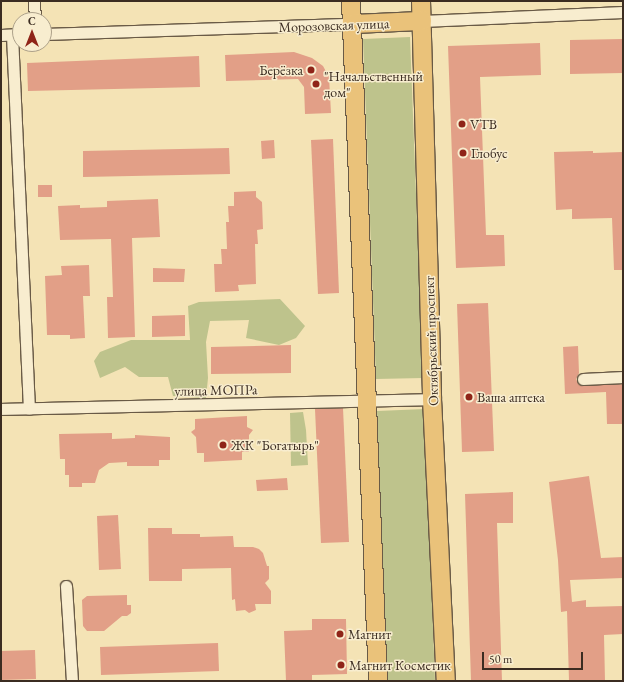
<!DOCTYPE html>
<html>
<head>
<meta charset="utf-8">
<style>
  body { margin:0 }
  #map { position:relative; width:624px; height:682px; overflow:hidden; background:#f4e3b5; font-family:"EB Garamond",serif }
  div>[style] { position:absolute }
  .green>* { inset:0; background:#bec38c }
  .building>* { inset:0; background:#e29f87 }
  .roads { filter:drop-shadow(1px 0 #695a46) drop-shadow(-1px 0 #695a46) drop-shadow(0 1px #695a46) drop-shadow(0 -1px #695a46) }
  .minor>* { height:11px; margin:-5.5px; padding:0 5.5px; transform-origin:5.5px; border-radius:5.5px; background:#f8edcf }
  .primary>* { height:18px; margin:-9px; padding:0 9px; transform-origin:9px; border-radius:9px; background:#eac27a }
  .dots>* { width:11px; height:11px; translate:-50% -50%; box-sizing:border-box; border:2px solid #f8edcf; border-radius:50% }
  span { translate:-50% -50%; white-space:nowrap; text-align:center; line-height:1.15; -webkit-text-stroke:3px #f8edcf; paint-order:stroke }
  .street-label { font-size:14px; color:#3b2c21 }
  .poi-label { font-size:14px; color:#3b2c21 }
  .right { translate:-100% -50%; text-align:right }
  .left { translate:0 -50%; text-align:left }
  .frame { position:absolute; inset:0; border:2px solid #3b2c21; pointer-events:none }
  .north { position:absolute; left:12px; top:12px; width:40px; height:40px; box-sizing:border-box; background:#f8edcf; border:1px solid #aca089; border-radius:50%; rotate:0deg; font-size:11px; font-weight:700; line-height:16px; text-align:center; color:#3b2c21 }
  .north::after { content:''; display:block; margin:auto; width:14px; height:18px; background:#8f2418; clip-path:polygon(50% 0,100% 100%,50% 72%,0 100%) }
  .scale { position:absolute; left:482px; top:652px; width:101px; height:18px; box-sizing:border-box; border:2px solid #3b2c21; border-top:0; padding-left:5px; font-size:12px; line-height:14px; white-space:nowrap; color:#3b2c21; -webkit-text-stroke:3px #f8edcf; paint-order:stroke }
</style>
</head>
<body>
<div id="map">
  <div class="green">
    <i style="clip-path:polygon(410px 37px,423px 378px,376px 379px,363px 39px)"></i>
    <i style="clip-path:polygon(280px 299px,305px 326px,296px 338px,279px 345px,246px 338px,249px 320px,210px 321px,206px 342px,208px 378px,206px 398px,173px 396px,168px 377px,139px 377px,125px 367px,100px 378px,94px 361px,100px 352px,131px 340px,190px 340px,188px 306px,199px 302px)"></i>
    <i style="clip-path:polygon(425px 409px,435px 681px,387px 681px,377px 411px)"></i>
    <i style="clip-path:polygon(303px 412px,306px 430px,308px 465px,291px 466px,290px 413px)"></i>
  </div>
  <div class="building">
    <i style="clip-path:polygon(622px 39px,623px 73px,570px 74px,570px 40px)"></i>
    <i style="clip-path:polygon(540px 43px,541px 75px,480px 77px,486px 235px,504px 235px,505px 266px,456px 268px,448px 46px)"></i>
    <i style="clip-path:polygon(294px 52px,312px 58px,323px 66px,329px 77px,331px 113px,305px 114px,304px 87px,298px 79px,226px 81px,225px 55px)"></i>
    <i style="clip-path:polygon(199px 56px,200px 87px,28px 91px,27px 63px)"></i>
    <i style="clip-path:polygon(333px 139px,339px 293px,318px 294px,311px 140px)"></i>
    <i style="clip-path:polygon(274px 140px,275px 158px,262px 159px,261px 141px)"></i>
    <i style="clip-path:polygon(229px 148px,230px 174px,83px 177px,83px 151px)"></i>
    <i style="clip-path:polygon(593px 151px,593px 153px,623px 152px,623px 270px,614px 270px,612px 218px,572px 219px,572px 209px,556px 210px,554px 152px)"></i>
    <i style="clip-path:polygon(38px 185px,52px 185px,52px 197px,38px 197px)"></i>
    <i style="clip-path:polygon(256px 191px,256px 197px,262px 202px,263px 229px,257px 230px,258px 244px,255px 244px,256px 284px,238px 285px,239px 291px,215px 292px,214px 264px,222px 264px,221px 249px,227px 249px,226px 222px,229px 222px,228px 206px,234px 206px,234px 192px)"></i>
    <i style="clip-path:polygon(158px 199px,160px 237px,132px 238px,135px 337px,108px 338px,107px 297px,113px 297px,111px 239px,60px 240px,58px 206px,80px 205px,80px 208px,107px 207px,107px 201px)"></i>
    <i style="clip-path:polygon(89px 265px,90px 296px,83px 296px,85px 338px,70px 339px,70px 335px,47px 335px,45px 276px,62px 275px,61px 266px)"></i>
    <i style="clip-path:polygon(153px 268px,185px 269px,184px 282px,153px 282px)"></i>
    <i style="clip-path:polygon(488px 303px,494px 451px,462px 452px,457px 304px)"></i>
    <i style="clip-path:polygon(185px 315px,185px 336px,152px 337px,152px 316px)"></i>
    <i style="clip-path:polygon(291px 345px,291px 373px,211px 374px,211px 347px)"></i>
    <i style="clip-path:polygon(578px 346px,579px 373px,576px 379px,579px 385px,623px 384px,623px 424px,607px 424px,606px 392px,565px 394px,563px 347px)"></i>
    <i style="clip-path:polygon(343px 408px,349px 542px,321px 543px,315px 409px)"></i>
    <i style="clip-path:polygon(247px 416px,247px 427px,253px 430px,249px 435px,249px 452px,242px 452px,242px 460px,204px 462px,204px 453px,197px 453px,196px 437px,191px 432px,195px 429px,195px 419px)"></i>
    <i style="clip-path:polygon(112px 433px,112px 439px,135px 438px,135px 435px,170px 437px,170px 460px,159px 460px,159px 466px,127px 466px,127px 462px,109px 463px,99px 470px,95px 483px,82px 483px,82px 487px,69px 487px,69px 475px,65px 475px,65px 459px,60px 459px,59px 434px)"></i>
    <i style="clip-path:polygon(589px 476px,601px 558px,623px 557px,623px 578px,570px 580px,572px 602px,586px 600px,586px 607px,623px 606px,623px 634px,604px 635px,605px 681px,569px 681px,567px 611px,561px 612px,558px 560px,549px 482px)"></i>
    <i style="clip-path:polygon(287px 478px,288px 490px,257px 491px,256px 480px)"></i>
    <i style="clip-path:polygon(513px 492px,513px 523px,497px 523px,502px 681px,471px 681px,465px 494px)"></i>
    <i style="clip-path:polygon(118px 515px,121px 569px,99px 570px,97px 516px)"></i>
    <i style="clip-path:polygon(148px 528px,172px 528px,172px 534px,200px 534px,200px 537px,233px 536px,234px 547px,253px 547px,259px 549px,263px 553px,267px 566px,269px 566px,269px 579px,265px 583px,271px 591px,271px 604px,255px 604px,256px 610px,249px 613px,245px 610px,236px 611px,235px 599px,232px 600px,231px 568px,182px 569px,182px 581px,149px 581px)"></i>
    <i style="clip-path:polygon(127px 595px,127px 605px,131px 605px,131px 613px,127px 616px,122px 616px,104px 631px,87px 631px,83px 626px,82px 600px,87px 596px)"></i>
    <i style="clip-path:polygon(312px 619px,346px 619px,347px 674px,312px 675px,312px 681px,286px 681px,284px 631px,312px 630px)"></i>
    <i style="clip-path:polygon(218px 643px,219px 671px,101px 675px,100px 647px)"></i>
    <i style="clip-path:polygon(35px 650px,36px 679px,1px 680px,1px 651px)"></i>
  </div>
  <div class="roads">
    <div class="minor">
      <i style="left:34px;top:1px;width:19px;rotate:87deg"></i>
      <i style="left:422px;top:21px;width:201px;rotate:-2.6deg"></i>
      <i style="left:44px;top:34px;width:308px;rotate:-1.9deg"></i>
      <i style="left:1px;top:35px;width:19px;rotate:-3deg"></i>
      <i style="left:12px;top:35px;width:374px;rotate:87.4deg"></i>
      <i style="left:583px;top:379px;width:40px;rotate:-2.9deg"></i>
      <i style="left:1px;top:409px;width:431px;rotate:-1.3deg"></i>
      <i style="left:66px;top:586px;width:95px;rotate:86.4deg"></i>
    </div>
    <div class="primary">
      <i style="left:351px;top:1px;width:681px;rotate:87.73deg"></i>
      <i style="left:421px;top:1px;width:398px;rotate:88.4deg"></i>
      <i style="left:432px;top:399px;width:282px;rotate:87.2deg"></i>
      <i style="left:352px;top:24px;width:70px;rotate:-2.5deg"></i>
    </div>
  </div>
  <div class="dots">
    <i style="left:311px;top:70px;background:#8f2418"></i>
    <i style="left:316px;top:84px;background:#8f2418"></i>
    <i style="left:462px;top:124px;background:#8f2418"></i>
    <i style="left:463px;top:153px;background:#8f2418"></i>
    <i style="left:469px;top:397px;background:#8f2418"></i>
    <i style="left:223px;top:445px;background:#8f2418"></i>
    <i style="left:340px;top:634px;background:#8f2418"></i>
    <i style="left:341px;top:665px;background:#8f2418"></i>
  </div>
  <div class="street-label">
    <span style="left:334px;top:25px;rotate:-2deg">Морозовская улица</span>
    <span style="left:431px;top:341px;rotate:-92deg">Октябрьский проспект</span>
    <span style="left:216px;top:390px;rotate:-1deg">улица МОПРа</span>
  </div>
  <div class="poi-label">
    <span class="right" style="left:303px;top:70px">Берёзка</span>
    <span class="left" style="left:324px;top:84px">"Начальственный<br>дом"</span>
    <span class="left" style="left:470px;top:124px">VTB</span>
    <span class="left" style="left:471px;top:153px">Глобус</span>
    <span class="left" style="left:477px;top:397px">Ваша аптека</span>
    <span class="left" style="left:231px;top:445px">ЖК "Богатырь"</span>
    <span class="left" style="left:348px;top:634px">Магнит</span>
    <span class="left" style="left:349px;top:665px">Магнит Косметик</span>
  </div>
  <div class="frame"></div>
  <div class="north">С</div>
  <div class="scale">50 m</div>
</div>
</body>
</html>
